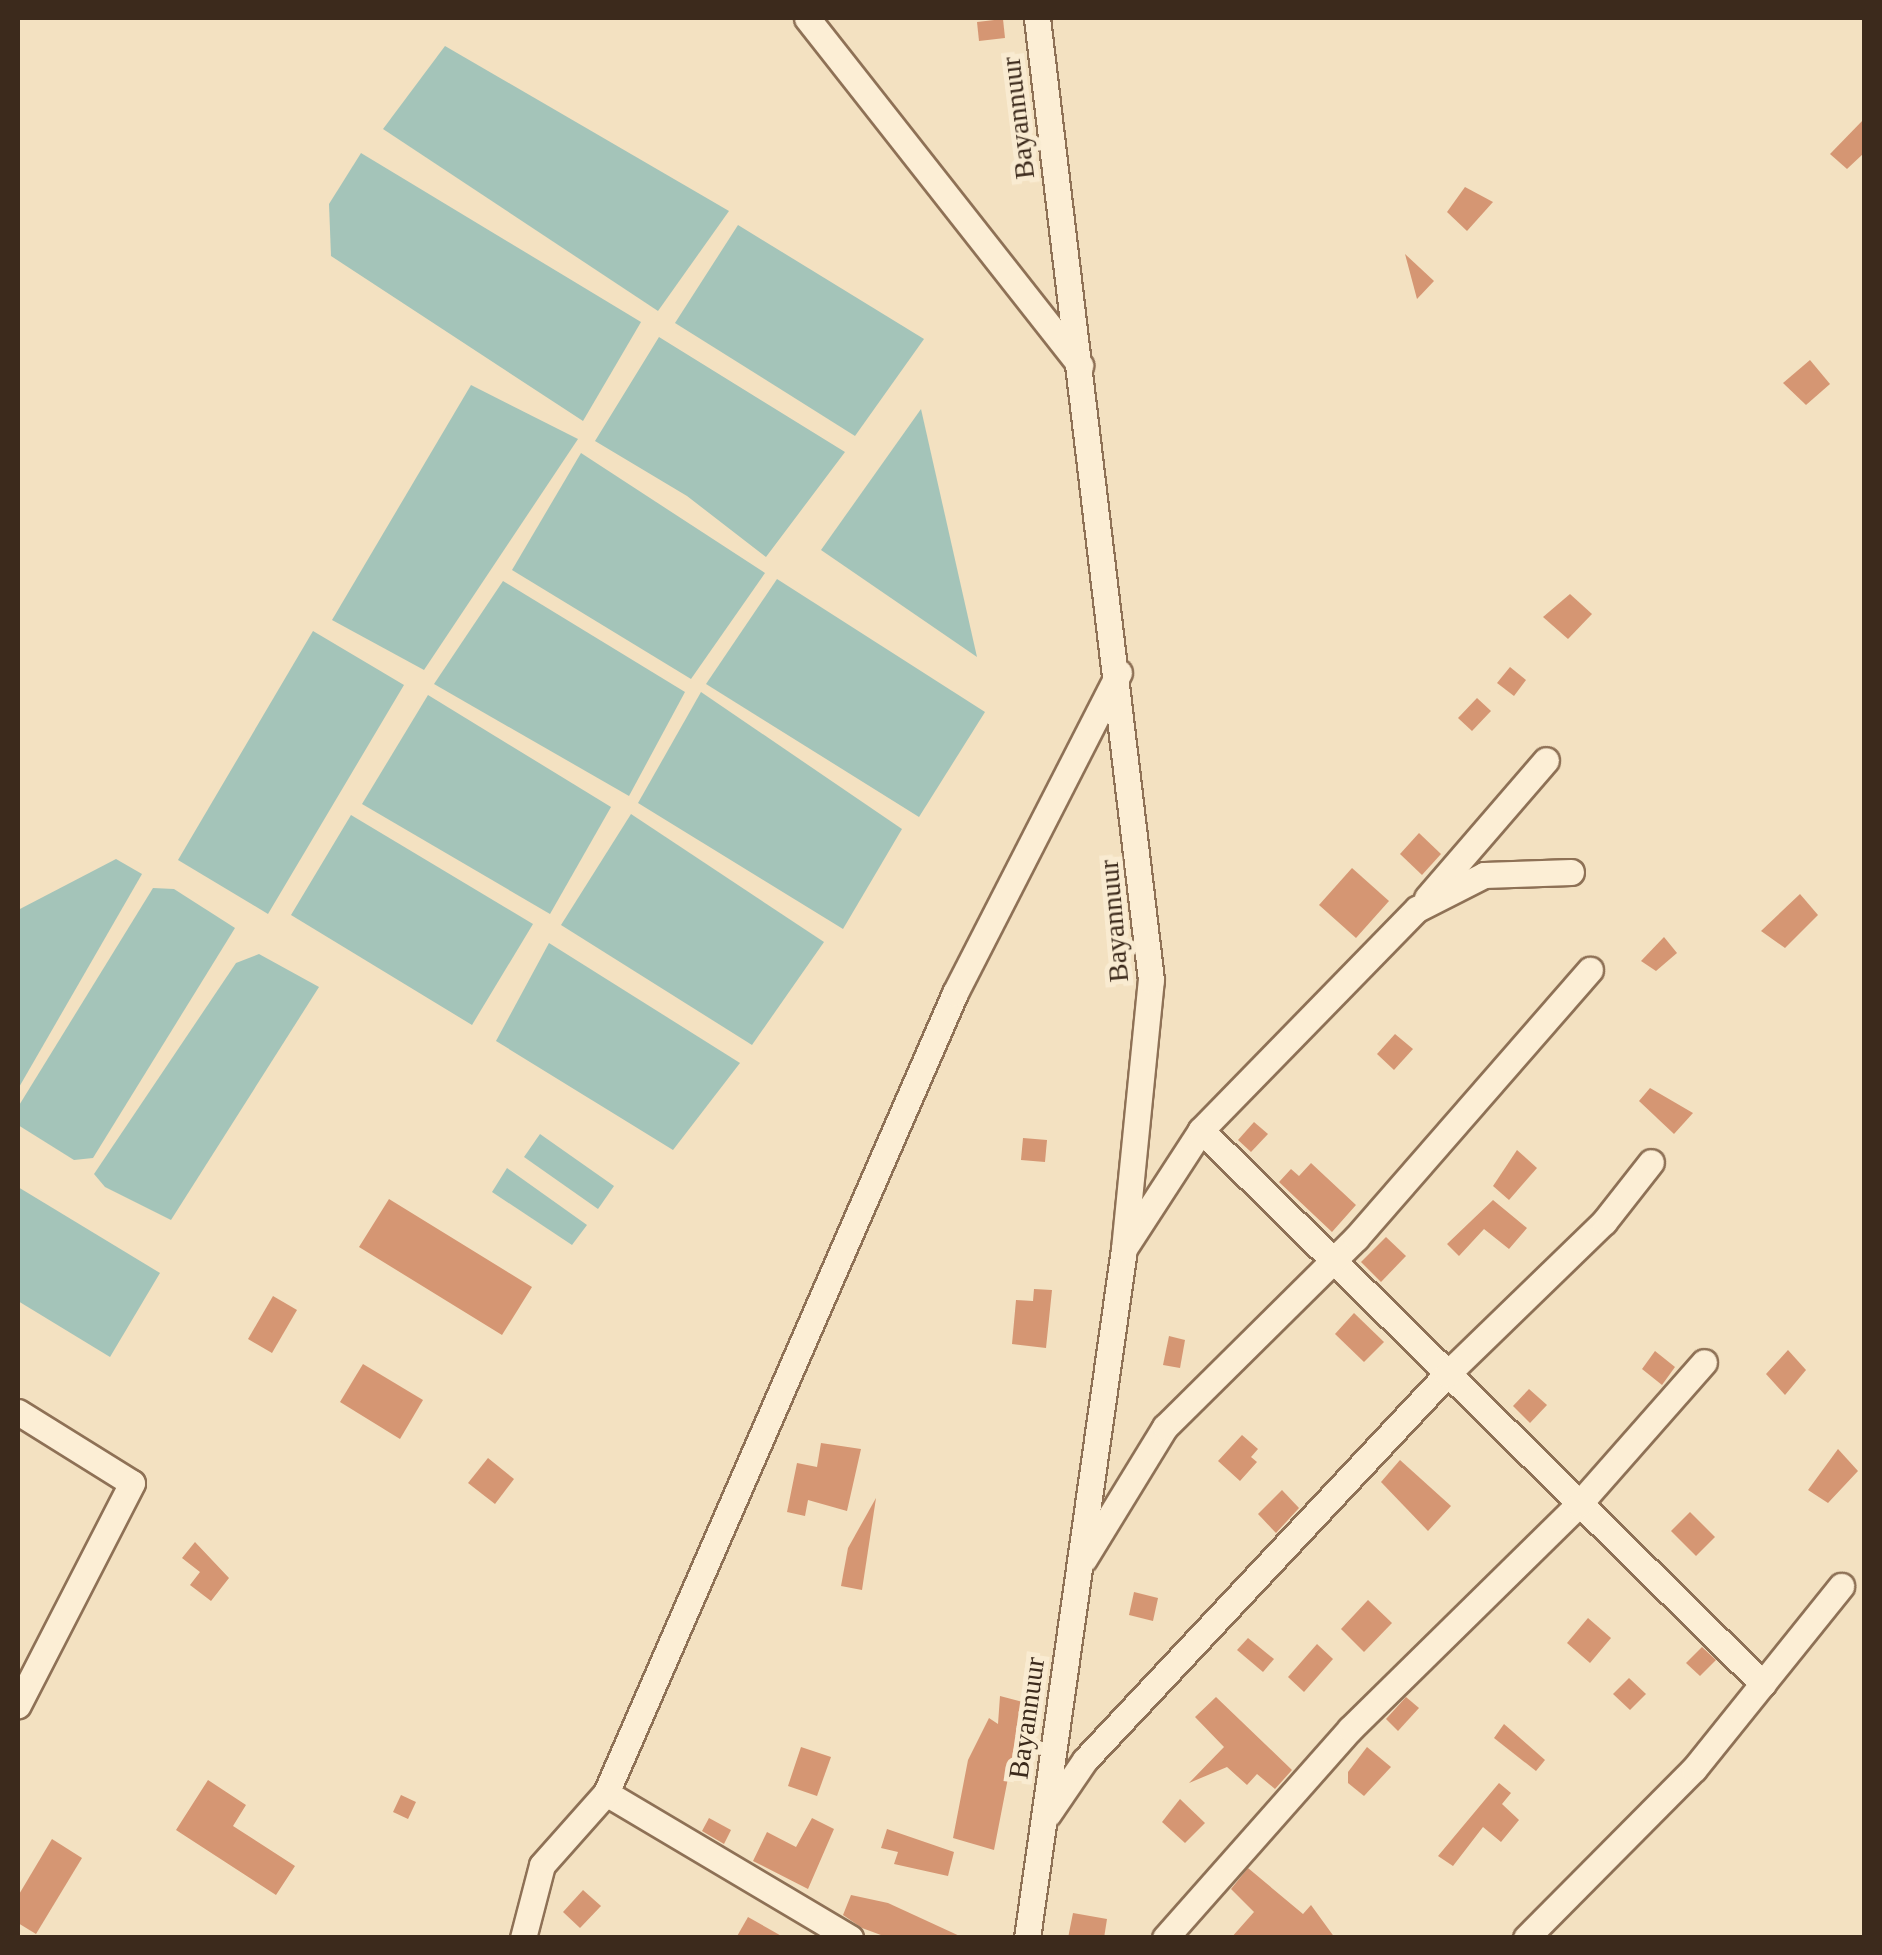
<!DOCTYPE html>
<html>
<head>
<meta charset="utf-8">
<style>
  body { margin:0 }
  #map { position:relative; width:1882px; height:1955px; overflow:hidden; background:#f3e1c1; font-family:"Times New Roman",serif }
  div>[style] { position:absolute }
  .water>* { inset:0; background:#a4c4b9 }
  .building>* { inset:0; background:#d59673 }
  .roads { filter:drop-shadow(2px 0 #8e7156) drop-shadow(-2px 0 #8e7156) drop-shadow(0 2px #8e7156) drop-shadow(0 -2px #8e7156) }
  .street>* { height:25px; margin:-12.5px; padding:0 12.5px; transform-origin:12.5px; border-radius:12.5px; background:#fceed5 }
  span { translate:-50% -50%; white-space:nowrap; text-align:center; line-height:1.15; -webkit-text-stroke:10px #f9ebd1; paint-order:stroke }
  .street-label { font-size:28px; color:#3c2a1c }
  .frame { position:absolute; inset:0; border:20px solid #3c2a1c; pointer-events:none }
</style>
</head>
<body>
<div id="map">
  <div class="water">
    <i style="clip-path:polygon(445px 46px,729px 211px,658px 311px,383px 129px)"></i>
    <i style="clip-path:polygon(361px 153px,641px 322px,583px 421px,331px 256px,329px 204px)"></i>
    <i style="clip-path:polygon(738px 225px,924px 339px,855px 436px,675px 323px)"></i>
    <i style="clip-path:polygon(659px 337px,845px 452px,766px 557px,687px 496px,595px 441px)"></i>
    <i style="clip-path:polygon(471px 385px,578px 439px,424px 670px,332px 620px)"></i>
    <i style="clip-path:polygon(921px 409px,977px 657px,821px 550px)"></i>
    <i style="clip-path:polygon(581px 453px,765px 573px,691px 679px,512px 570px)"></i>
    <i style="clip-path:polygon(777px 579px,985px 712px,919px 817px,706px 684px)"></i>
    <i style="clip-path:polygon(503px 581px,685px 692px,629px 796px,434px 684px)"></i>
    <i style="clip-path:polygon(313px 631px,404px 685px,268px 914px,178px 860px)"></i>
    <i style="clip-path:polygon(701px 692px,902px 829px,843px 929px,638px 803px)"></i>
    <i style="clip-path:polygon(428px 695px,611px 807px,550px 914px,362px 804px)"></i>
    <i style="clip-path:polygon(631px 814px,824px 942px,752px 1045px,561px 925px)"></i>
    <i style="clip-path:polygon(351px 815px,533px 924px,472px 1025px,291px 915px)"></i>
    <i style="clip-path:polygon(116px 859px,142px 874px,18px 1089px,18px 910px)"></i>
    <i style="clip-path:polygon(153px 888px,174px 889px,235px 928px,93px 1158px,74px 1160px,18px 1125px,18px 1107px)"></i>
    <i style="clip-path:polygon(549px 943px,740px 1063px,673px 1150px,496px 1041px)"></i>
    <i style="clip-path:polygon(259px 954px,319px 987px,171px 1220px,105px 1187px,94px 1174px,236px 963px)"></i>
    <i style="clip-path:polygon(540px 1134px,614px 1186px,598px 1209px,524px 1157px)"></i>
    <i style="clip-path:polygon(507px 1168px,587px 1225px,572px 1245px,492px 1192px)"></i>
    <i style="clip-path:polygon(18px 1187px,160px 1273px,110px 1357px,18px 1301px)"></i>
  </div>
  <div class="building">
    <i style="clip-path:polygon(1003px 19px,1005px 38px,979px 41px,977px 22px)"></i>
    <i style="clip-path:polygon(1864px 119px,1864px 153px,1847px 169px,1830px 154px)"></i>
    <i style="clip-path:polygon(1465px 187px,1493px 202px,1467px 231px,1447px 212px)"></i>
    <i style="clip-path:polygon(1405px 254px,1434px 281px,1417px 299px)"></i>
    <i style="clip-path:polygon(1810px 360px,1830px 384px,1806px 405px,1783px 383px)"></i>
    <i style="clip-path:polygon(1570px 594px,1592px 614px,1568px 639px,1543px 617px)"></i>
    <i style="clip-path:polygon(1510px 667px,1526px 680px,1514px 696px,1497px 683px)"></i>
    <i style="clip-path:polygon(1477px 698px,1491px 711px,1472px 731px,1458px 718px)"></i>
    <i style="clip-path:polygon(1419px 833px,1441px 854px,1422px 875px,1400px 854px)"></i>
    <i style="clip-path:polygon(1352px 868px,1389px 901px,1356px 938px,1319px 905px)"></i>
    <i style="clip-path:polygon(1800px 894px,1818px 915px,1785px 948px,1761px 931px)"></i>
    <i style="clip-path:polygon(1664px 937px,1677px 953px,1656px 971px,1641px 961px)"></i>
    <i style="clip-path:polygon(1395px 1034px,1413px 1049px,1394px 1070px,1377px 1054px)"></i>
    <i style="clip-path:polygon(1650px 1088px,1693px 1113px,1674px 1134px,1639px 1101px)"></i>
    <i style="clip-path:polygon(1254px 1122px,1268px 1134px,1251px 1152px,1238px 1140px)"></i>
    <i style="clip-path:polygon(1023px 1138px,1047px 1140px,1045px 1162px,1021px 1160px)"></i>
    <i style="clip-path:polygon(1517px 1150px,1537px 1168px,1509px 1200px,1493px 1186px)"></i>
    <i style="clip-path:polygon(1311px 1163px,1356px 1205px,1332px 1232px,1279px 1182px,1291px 1169px,1299px 1176px)"></i>
    <i style="clip-path:polygon(389px 1199px,532px 1287px,502px 1335px,359px 1247px)"></i>
    <i style="clip-path:polygon(1493px 1200px,1527px 1228px,1509px 1249px,1484px 1229px,1459px 1256px,1447px 1244px)"></i>
    <i style="clip-path:polygon(1386px 1237px,1406px 1256px,1381px 1282px,1361px 1262px)"></i>
    <i style="clip-path:polygon(1034px 1289px,1052px 1290px,1046px 1348px,1012px 1344px,1016px 1300px,1033px 1301px)"></i>
    <i style="clip-path:polygon(273px 1296px,297px 1310px,272px 1353px,248px 1339px)"></i>
    <i style="clip-path:polygon(1354px 1313px,1384px 1342px,1364px 1362px,1335px 1334px)"></i>
    <i style="clip-path:polygon(1169px 1336px,1185px 1340px,1180px 1368px,1163px 1365px)"></i>
    <i style="clip-path:polygon(1788px 1350px,1806px 1370px,1785px 1395px,1766px 1374px)"></i>
    <i style="clip-path:polygon(1655px 1351px,1675px 1367px,1662px 1385px,1642px 1369px)"></i>
    <i style="clip-path:polygon(363px 1364px,423px 1400px,400px 1439px,340px 1402px)"></i>
    <i style="clip-path:polygon(1529px 1389px,1547px 1405px,1530px 1423px,1513px 1406px)"></i>
    <i style="clip-path:polygon(1242px 1435px,1258px 1449px,1251px 1457px,1257px 1462px,1240px 1481px,1218px 1461px)"></i>
    <i style="clip-path:polygon(821px 1443px,861px 1449px,847px 1511px,808px 1500px,805px 1516px,787px 1512px,797px 1463px,817px 1467px)"></i>
    <i style="clip-path:polygon(1838px 1449px,1858px 1471px,1828px 1503px,1808px 1490px)"></i>
    <i style="clip-path:polygon(488px 1458px,514px 1479px,495px 1504px,468px 1483px)"></i>
    <i style="clip-path:polygon(1400px 1460px,1451px 1506px,1428px 1531px,1381px 1482px)"></i>
    <i style="clip-path:polygon(1282px 1490px,1299px 1508px,1276px 1533px,1258px 1514px)"></i>
    <i style="clip-path:polygon(876px 1498px,862px 1590px,841px 1586px,848px 1548px)"></i>
    <i style="clip-path:polygon(1690px 1512px,1715px 1537px,1696px 1556px,1671px 1531px)"></i>
    <i style="clip-path:polygon(195px 1542px,229px 1578px,211px 1601px,190px 1585px,200px 1572px,182px 1558px)"></i>
    <i style="clip-path:polygon(1134px 1592px,1158px 1598px,1153px 1621px,1129px 1615px)"></i>
    <i style="clip-path:polygon(1368px 1600px,1392px 1623px,1364px 1652px,1341px 1629px)"></i>
    <i style="clip-path:polygon(1588px 1618px,1611px 1638px,1590px 1663px,1567px 1643px)"></i>
    <i style="clip-path:polygon(1248px 1638px,1274px 1659px,1263px 1672px,1237px 1650px)"></i>
    <i style="clip-path:polygon(1317px 1644px,1333px 1659px,1304px 1692px,1288px 1677px)"></i>
    <i style="clip-path:polygon(1702px 1647px,1716px 1660px,1700px 1676px,1686px 1663px)"></i>
    <i style="clip-path:polygon(1629px 1678px,1646px 1694px,1630px 1710px,1613px 1694px)"></i>
    <i style="clip-path:polygon(1000px 1696px,1027px 1703px,1024px 1739px,1016px 1737px,994px 1850px,953px 1838px,968px 1760px,989px 1718px,998px 1724px)"></i>
    <i style="clip-path:polygon(1216px 1697px,1292px 1770px,1275px 1789px,1257px 1774px,1247px 1785px,1227px 1767px,1189px 1783px,1224px 1747px,1195px 1717px)"></i>
    <i style="clip-path:polygon(1406px 1697px,1419px 1708px,1398px 1731px,1386px 1719px)"></i>
    <i style="clip-path:polygon(1504px 1724px,1545px 1760px,1536px 1771px,1494px 1738px)"></i>
    <i style="clip-path:polygon(801px 1747px,831px 1757px,817px 1796px,788px 1786px)"></i>
    <i style="clip-path:polygon(1367px 1747px,1391px 1767px,1364px 1796px,1348px 1783px,1348px 1772px)"></i>
    <i style="clip-path:polygon(208px 1780px,246px 1805px,233px 1826px,295px 1866px,276px 1895px,176px 1830px)"></i>
    <i style="clip-path:polygon(1499px 1783px,1511px 1793px,1502px 1804px,1519px 1820px,1501px 1842px,1483px 1827px,1453px 1866px,1438px 1856px)"></i>
    <i style="clip-path:polygon(401px 1795px,416px 1802px,408px 1819px,393px 1812px)"></i>
    <i style="clip-path:polygon(1180px 1799px,1205px 1823px,1185px 1843px,1162px 1822px)"></i>
    <i style="clip-path:polygon(709px 1818px,731px 1830px,724px 1844px,702px 1831px)"></i>
    <i style="clip-path:polygon(812px 1818px,834px 1829px,808px 1889px,753px 1861px,767px 1832px,796px 1847px)"></i>
    <i style="clip-path:polygon(887px 1829px,954px 1852px,948px 1876px,894px 1864px,898px 1852px,881px 1848px)"></i>
    <i style="clip-path:polygon(52px 1839px,82px 1858px,36px 1934px,18px 1923px,18px 1896px)"></i>
    <i style="clip-path:polygon(1248px 1868px,1303px 1914px,1311px 1905px,1335px 1938px,1231px 1938px,1254px 1912px,1231px 1889px)"></i>
    <i style="clip-path:polygon(583px 1890px,601px 1906px,580px 1928px,563px 1912px)"></i>
    <i style="clip-path:polygon(851px 1895px,888px 1903px,964px 1938px,889px 1938px,862px 1928px,843px 1915px)"></i>
    <i style="clip-path:polygon(1073px 1913px,1107px 1919px,1104px 1938px,1068px 1938px)"></i>
    <i style="clip-path:polygon(748px 1917px,785px 1938px,736px 1938px)"></i>
  </div>
  <div class="roads">
    <div class="street">
      <i style="left:807px;top:18px;width:442px;rotate:51.8deg"></i>
      <i style="left:1427px;top:898px;width:182px;rotate:-49.2deg"></i>
      <i style="left:1201px;top:1130px;width:309px;rotate:-45.7deg"></i>
      <i style="left:1417px;top:909px;width:75px;rotate:-26.9deg"></i>
      <i style="left:1484px;top:875px;width:87px;rotate:-2deg"></i>
      <i style="left:1127px;top:1244px;width:136px;rotate:-57deg"></i>
      <i style="left:1201px;top:1130px;width:789px;rotate:44.59deg"></i>
      <i style="left:18px;top:1412px;width:134px;rotate:31.9deg"></i>
      <i style="left:132px;top:1483px;width:250px;rotate:117.2deg"></i>
      <i style="left:1084px;top:1559px;width:155px;rotate:-58.5deg"></i>
      <i style="left:1165px;top:1427px;width:269px;rotate:-44.7deg"></i>
      <i style="left:1356px;top:1238px;width:356px;rotate:-48.9deg"></i>
      <i style="left:606px;top:1793px;width:284px;rotate:30.7deg"></i>
      <i style="left:1048px;top:1814px;width:65px;rotate:-55.6deg"></i>
      <i style="left:1085px;top:1760px;width:529px;rotate:-46.84deg"></i>
      <i style="left:1447px;top:1374px;width:219px;rotate:-44.1deg"></i>
      <i style="left:1604px;top:1222px;width:76px;rotate:-51.9deg"></i>
      <i style="left:523px;top:1938px;width:75px;rotate:-75.4deg"></i>
      <i style="left:542px;top:1865px;width:96px;rotate:-48.4deg"></i>
      <i style="left:606px;top:1793px;width:873px;rotate:-66.43deg"></i>
      <i style="left:955px;top:993px;width:360px;rotate:-62.9deg"></i>
      <i style="left:1027px;top:1938px;width:696px;rotate:-81.99deg"></i>
      <i style="left:1124px;top:1249px;width:270px;rotate:-84.3deg"></i>
      <i style="left:1151px;top:980px;width:969px;rotate:-96.76deg"></i>
      <i style="left:1165px;top:1938px;width:279px;rotate:-48.5deg"></i>
      <i style="left:1350px;top:1729px;width:321px;rotate:-44.5deg"></i>
      <i style="left:1579px;top:1504px;width:189px;rotate:-48.6deg"></i>
      <i style="left:1526px;top:1938px;width:238px;rotate:-45.2deg"></i>
      <i style="left:1694px;top:1769px;width:235px;rotate:-51.2deg"></i>
    </div>
  </div>
  <div class="street-label">
    <span style="left:1018px;top:118px;rotate:-97deg">Bayannuur</span>
    <span style="left:1114px;top:921px;rotate:-95deg">Bayannuur</span>
    <span style="left:1027px;top:1718px;rotate:-82deg">Bayannuur</span>
  </div>
  <div class="frame"></div>
</div>
</body>
</html>
